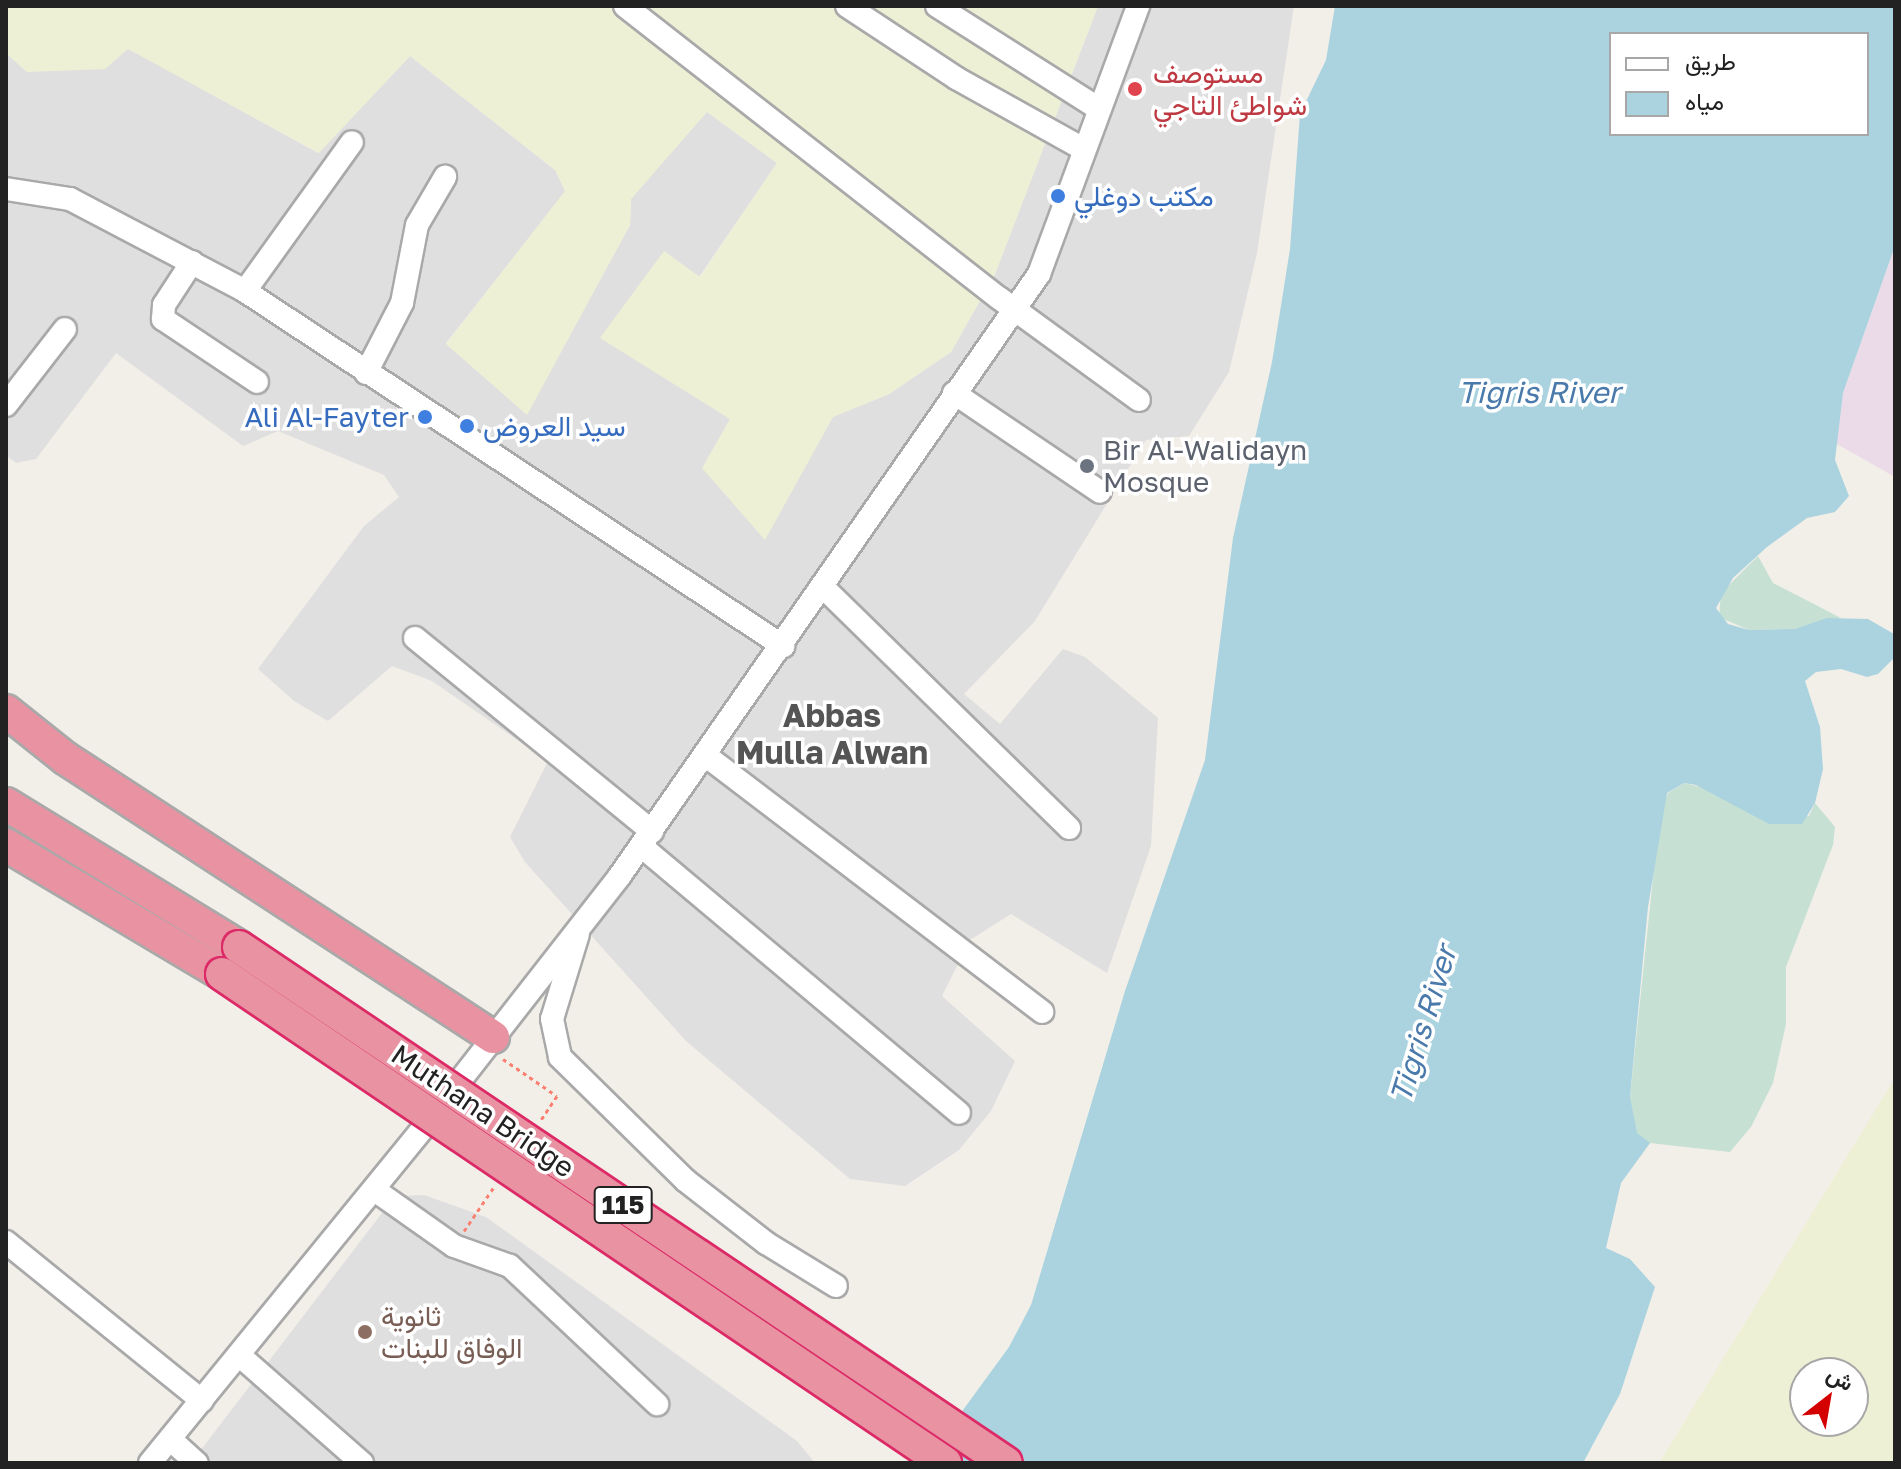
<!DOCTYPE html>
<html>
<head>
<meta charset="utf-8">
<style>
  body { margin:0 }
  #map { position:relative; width:1901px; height:1469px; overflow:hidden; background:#f2efe9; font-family:"Golos Text",Vazirmatn,sans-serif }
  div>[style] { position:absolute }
  .residential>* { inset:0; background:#e0dfdf }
  .industrial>* { inset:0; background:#ebdbe8 }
  .farmland>* { inset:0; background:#eef0d5 }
  .wetland>* { inset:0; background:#c6e0d4 }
  .water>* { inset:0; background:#aad3df }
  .path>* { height:3px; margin-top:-1.5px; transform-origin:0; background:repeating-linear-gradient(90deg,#fa8072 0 4px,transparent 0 8px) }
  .roads { filter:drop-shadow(2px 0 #a9a9a9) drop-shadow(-2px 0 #a9a9a9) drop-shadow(0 2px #a9a9a9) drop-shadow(0 -2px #a9a9a9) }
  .minor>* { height:22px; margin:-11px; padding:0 11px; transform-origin:11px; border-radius:11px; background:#fff }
  .highway>* { height:32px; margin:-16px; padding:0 16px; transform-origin:16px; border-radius:16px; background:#e892a2 }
  .bridges { filter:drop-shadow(2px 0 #dc2a67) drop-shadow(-2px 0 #dc2a67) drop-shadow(0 2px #dc2a67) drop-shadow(0 -2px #dc2a67) }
  .highway-bridge>* { height:32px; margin:-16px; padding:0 16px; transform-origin:16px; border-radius:16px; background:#e892a2 }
  .dots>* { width:22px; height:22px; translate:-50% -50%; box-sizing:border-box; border:4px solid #fff; border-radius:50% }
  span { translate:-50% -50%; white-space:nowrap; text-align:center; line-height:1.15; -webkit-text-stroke:7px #fff; paint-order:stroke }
  .shield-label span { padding:2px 6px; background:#fff; border:2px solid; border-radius:6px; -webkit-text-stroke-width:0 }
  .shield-label { font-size:26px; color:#222; font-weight:700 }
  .health-label { font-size:28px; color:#be3a42 }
  .left { translate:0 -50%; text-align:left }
  .shop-label { font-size:28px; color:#366cbe }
  .right { translate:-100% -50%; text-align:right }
  .worship-label { font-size:28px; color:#5b616d }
  .street-label { font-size:28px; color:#222 }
  .education-label { font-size:28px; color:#785e54 }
  .water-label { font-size:30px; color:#4a7aab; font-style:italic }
  .quarter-label { font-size:32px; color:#555; font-weight:700 }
  .frame { position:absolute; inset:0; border:8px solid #222; pointer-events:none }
  .legend { position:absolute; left:1609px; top:32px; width:260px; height:104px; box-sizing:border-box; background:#fff; border:2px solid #a7a7a7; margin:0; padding:10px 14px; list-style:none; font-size:24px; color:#222 }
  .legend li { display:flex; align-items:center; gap:16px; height:40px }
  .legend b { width:40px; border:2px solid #a7a7a7 }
  .north { position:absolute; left:1789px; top:1357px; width:80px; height:80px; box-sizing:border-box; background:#fff; border:2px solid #a7a7a7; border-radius:50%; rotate:31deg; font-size:22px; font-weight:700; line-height:32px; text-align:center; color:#222 }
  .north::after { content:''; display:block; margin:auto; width:28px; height:36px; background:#d40000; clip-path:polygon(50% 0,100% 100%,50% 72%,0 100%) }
</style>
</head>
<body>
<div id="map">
  <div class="residential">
    <i style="clip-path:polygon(1098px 6px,1294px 6px,1257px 253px,1229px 372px,1189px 436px,1146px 440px,1035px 621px,964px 694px,1000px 724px,1063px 649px,1085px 657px,1158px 718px,1151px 846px,1107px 973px,1011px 914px,970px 940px,942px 996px,1015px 1061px,991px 1111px,959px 1150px,905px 1186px,850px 1179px,686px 1041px,525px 862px,510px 837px,548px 761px,432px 681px,392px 666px,328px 721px,294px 701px,258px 669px,364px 526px,399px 497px,384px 475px,278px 431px,243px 446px,116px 353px,36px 459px,16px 463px,6px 455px,6px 53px,27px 72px,128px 48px,318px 153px,410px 56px,555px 170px,566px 191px,446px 343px,526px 414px,630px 225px,631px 199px,706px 111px,777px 163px,699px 277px,730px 420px,765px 539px,832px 417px,889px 394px,951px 352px,995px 274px)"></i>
    <i style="clip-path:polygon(424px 1195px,486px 1217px,797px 1441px,815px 1463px,210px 1463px,200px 1451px,395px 1196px)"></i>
  </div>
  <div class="industrial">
    <i style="clip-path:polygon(1895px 246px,1895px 477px,1835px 443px,1843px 393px)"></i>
  </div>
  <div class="farmland">
    <i style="clip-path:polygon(6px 6px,1098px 6px,995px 274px,951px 352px,889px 394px,833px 417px,765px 540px,702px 468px,730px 419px,600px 338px,664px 251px,700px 277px,777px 163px,707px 112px,631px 199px,630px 225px,527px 415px,446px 344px,565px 191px,555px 170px,410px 56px,319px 153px,128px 49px,105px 69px,27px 72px,6px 53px)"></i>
    <i style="clip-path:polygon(evenodd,1895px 1078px,1895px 1463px,1659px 1463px,1895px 1078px,1805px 1373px,1853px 1373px,1853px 1421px,1805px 1421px,1805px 1373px)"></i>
  </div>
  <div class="wetland">
    <i style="clip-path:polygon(1758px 556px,1773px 583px,1841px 618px,1796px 629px,1749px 630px,1719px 617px,1721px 593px)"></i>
    <i style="clip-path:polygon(1684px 783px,1713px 790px,1737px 804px,1809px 816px,1815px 803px,1835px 827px,1833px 845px,1786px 967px,1786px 1024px,1773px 1083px,1751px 1127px,1730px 1152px,1650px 1143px,1621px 1182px,1611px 1208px,1630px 1097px,1660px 811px,1668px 793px)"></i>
  </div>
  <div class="water">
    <i style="clip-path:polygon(evenodd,1335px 6px,1895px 6px,1895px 246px,1843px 393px,1835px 460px,1849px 496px,1835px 512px,1807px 518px,1767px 547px,1733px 578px,1716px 608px,1728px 624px,1749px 630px,1795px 629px,1827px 618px,1868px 619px,1894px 634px,1895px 657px,1878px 674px,1867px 677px,1841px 669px,1816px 672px,1805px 681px,1820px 727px,1823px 769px,1815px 803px,1802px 824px,1769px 824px,1696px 785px,1684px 783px,1667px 793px,1648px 907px,1630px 1097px,1637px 1133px,1650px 1143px,1621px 1183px,1606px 1248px,1630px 1259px,1655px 1287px,1620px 1394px,1583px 1463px,938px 1463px,963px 1410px,1009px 1347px,1031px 1305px,1125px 991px,1205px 760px,1233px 538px,1272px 362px,1290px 249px,1300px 114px,1326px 60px,1335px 6px,1611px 34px,1867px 34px,1867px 134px,1611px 134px,1611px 34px)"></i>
  </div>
  <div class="path">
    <i style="left:503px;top:1059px;width:65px;rotate:34.4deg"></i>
    <i style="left:557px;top:1096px;width:30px;rotate:124deg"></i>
    <i style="left:464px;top:1231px;width:53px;rotate:-55.7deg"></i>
  </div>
  <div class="roads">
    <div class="minor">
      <i style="left:625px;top:6px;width:474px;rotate:38deg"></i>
      <i style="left:999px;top:298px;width:173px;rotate:36.1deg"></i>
      <i style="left:847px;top:6px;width:131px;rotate:33.4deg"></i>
      <i style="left:956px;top:78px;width:144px;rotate:29.1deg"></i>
      <i style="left:937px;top:6px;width:191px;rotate:32.4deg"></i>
      <i style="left:6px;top:189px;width:65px;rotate:8.9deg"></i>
      <i style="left:70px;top:199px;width:198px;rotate:27.7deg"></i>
      <i style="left:245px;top:291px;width:645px;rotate:33.42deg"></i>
      <i style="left:192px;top:262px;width:51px;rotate:123.1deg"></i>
      <i style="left:164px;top:305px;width:14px;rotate:94deg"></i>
      <i style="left:163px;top:319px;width:113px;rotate:33.8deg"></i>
      <i style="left:245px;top:291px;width:183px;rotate:-54.3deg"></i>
      <i style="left:366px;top:373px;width:79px;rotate:-62.8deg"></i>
      <i style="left:402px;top:303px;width:79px;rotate:-79.1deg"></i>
      <i style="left:417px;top:225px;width:56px;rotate:-59.7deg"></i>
      <i style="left:954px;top:393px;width:176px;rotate:34.1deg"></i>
      <i style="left:6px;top:405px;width:96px;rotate:-52.2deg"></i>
      <i style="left:824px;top:588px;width:343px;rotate:44.4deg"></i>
      <i style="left:415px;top:638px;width:306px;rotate:39.2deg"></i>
      <i style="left:705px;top:755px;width:424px;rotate:37.3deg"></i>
      <i style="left:641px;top:846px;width:415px;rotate:40deg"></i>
      <i style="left:578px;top:934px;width:89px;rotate:107deg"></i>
      <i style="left:552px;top:1019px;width:39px;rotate:78deg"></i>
      <i style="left:560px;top:1057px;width:175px;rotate:44.5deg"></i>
      <i style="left:685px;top:1180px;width:103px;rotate:37.9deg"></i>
      <i style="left:766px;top:1243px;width:82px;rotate:31.6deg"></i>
      <i style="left:458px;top:1083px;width:261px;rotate:-52deg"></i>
      <i style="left:619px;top:877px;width:735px;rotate:-55.14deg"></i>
      <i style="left:1039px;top:274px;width:286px;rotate:-69.7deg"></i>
      <i style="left:376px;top:1191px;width:95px;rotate:35.2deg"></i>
      <i style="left:454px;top:1246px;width:59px;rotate:19.7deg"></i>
      <i style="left:510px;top:1266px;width:202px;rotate:43.2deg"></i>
      <i style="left:6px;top:1242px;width:252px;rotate:39deg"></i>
      <i style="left:239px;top:1355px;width:164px;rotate:41.3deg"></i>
      <i style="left:170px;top:1439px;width:36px;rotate:42deg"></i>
      <i style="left:150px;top:1463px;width:435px;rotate:-50.8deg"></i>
    </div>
    <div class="highway">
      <i style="left:6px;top:711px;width:75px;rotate:38.5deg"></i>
      <i style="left:65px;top:758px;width:511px;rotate:33.1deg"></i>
      <i style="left:6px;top:804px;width:273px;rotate:31.5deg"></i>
      <i style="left:6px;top:845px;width:252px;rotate:30.8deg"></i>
    </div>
  </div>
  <div class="bridges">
    <div class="highway-bridge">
      <i style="left:239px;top:947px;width:924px;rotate:33.93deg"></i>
      <i style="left:222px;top:974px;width:873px;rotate:34.07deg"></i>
    </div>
  </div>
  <div class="dots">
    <i style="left:1135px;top:89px;background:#e0444e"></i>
    <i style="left:1058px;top:196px;background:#3f7fe0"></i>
    <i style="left:425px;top:417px;background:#3f7fe0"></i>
    <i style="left:467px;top:426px;background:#3f7fe0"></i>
    <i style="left:1087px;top:466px;background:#6b7280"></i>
    <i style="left:365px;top:1332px;background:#8d6e63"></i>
  </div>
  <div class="shield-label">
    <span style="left:623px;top:1205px">115</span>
  </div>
  <div class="health-label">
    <span class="left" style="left:1153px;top:89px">مستوصف<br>شواطئ التاجي</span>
  </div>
  <div class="shop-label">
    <span class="left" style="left:1074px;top:196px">مكتب دوغلي</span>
    <span class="right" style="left:409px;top:417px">Ali Al-Fayter</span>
    <span class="left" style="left:483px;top:426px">سيد العروض</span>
  </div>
  <div class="worship-label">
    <span class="left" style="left:1103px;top:466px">Bir Al-Walidayn<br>Mosque</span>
  </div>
  <div class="street-label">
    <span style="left:483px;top:1111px;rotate:34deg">Muthana Bridge</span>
  </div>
  <div class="education-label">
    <span class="left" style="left:381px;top:1332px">ثانوية<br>الوفاق للبنات</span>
  </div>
  <div class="water-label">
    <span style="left:1539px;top:392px">Tigris River</span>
    <span style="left:1423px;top:1024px;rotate:-73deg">Tigris River</span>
  </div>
  <div class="quarter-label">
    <span style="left:832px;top:734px">Abbas<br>Mulla Alwan</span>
  </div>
  <div class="frame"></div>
  <ul class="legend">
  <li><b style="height:10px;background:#fff"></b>طريق</li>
  <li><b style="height:22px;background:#aad3df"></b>مياه</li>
  </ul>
  <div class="north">ش</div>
</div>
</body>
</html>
